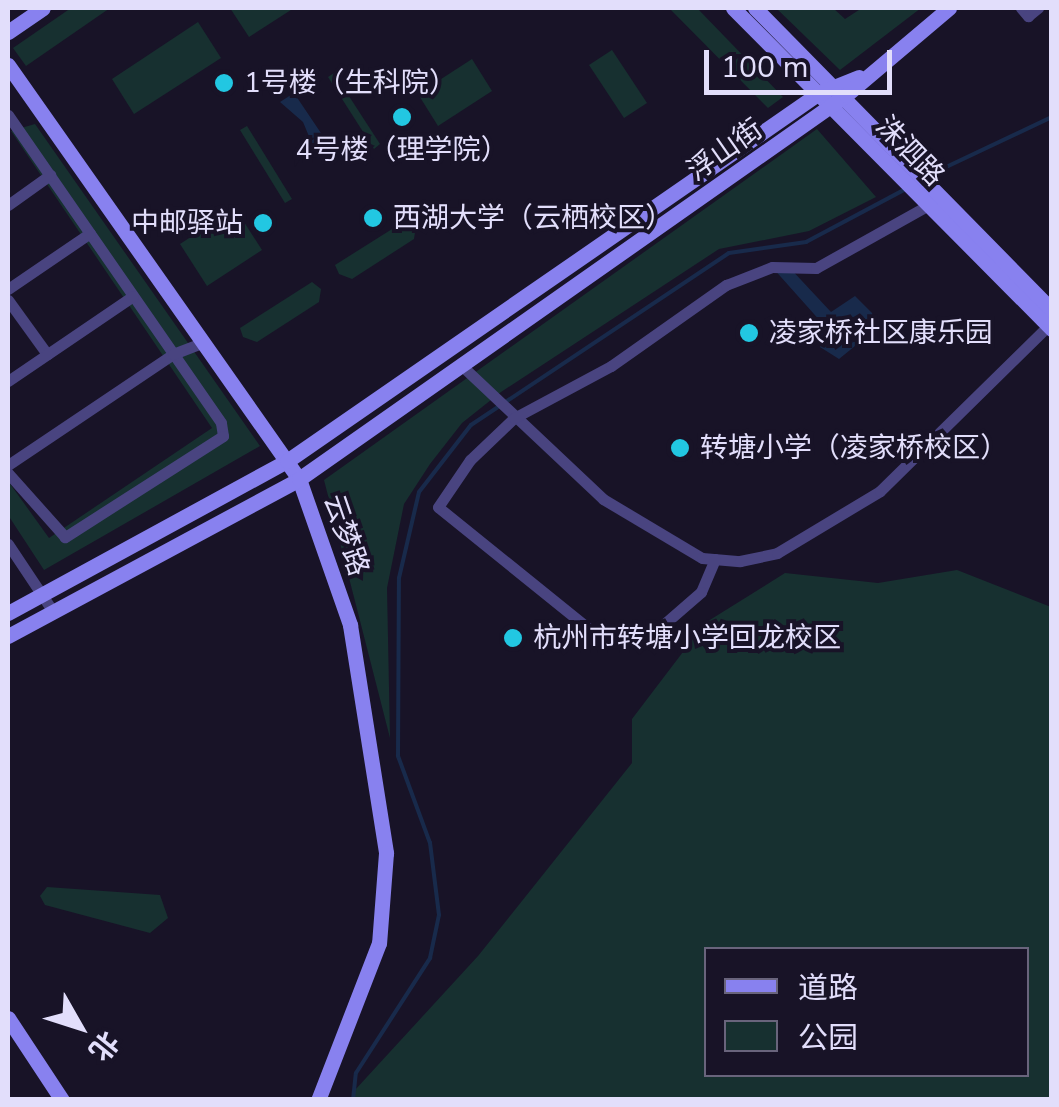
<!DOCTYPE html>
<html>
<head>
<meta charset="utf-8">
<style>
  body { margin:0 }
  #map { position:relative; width:1059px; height:1107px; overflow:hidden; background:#181327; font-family:"Nunito Sans","Noto Sans SC",sans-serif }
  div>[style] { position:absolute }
  .green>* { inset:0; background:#173030 }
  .water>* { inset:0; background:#182a4b }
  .stream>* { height:4px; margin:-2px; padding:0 2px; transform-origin:2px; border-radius:2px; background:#182a4b }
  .street>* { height:11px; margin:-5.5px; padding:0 5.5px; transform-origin:5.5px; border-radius:5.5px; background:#494480 }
  .secondary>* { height:15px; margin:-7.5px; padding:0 7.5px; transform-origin:7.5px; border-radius:7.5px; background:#8881ef }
  .dots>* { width:28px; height:28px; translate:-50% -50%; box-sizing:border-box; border:5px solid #181327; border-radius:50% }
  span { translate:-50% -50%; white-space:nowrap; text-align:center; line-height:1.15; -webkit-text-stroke:8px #181327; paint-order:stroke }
  .poi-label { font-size:28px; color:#e2defb }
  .left { translate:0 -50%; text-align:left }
  .right { translate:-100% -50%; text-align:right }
  .street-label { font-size:28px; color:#e2defb }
  .frame { position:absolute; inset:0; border:10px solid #e2defb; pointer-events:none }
  .legend { position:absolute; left:704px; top:947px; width:325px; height:130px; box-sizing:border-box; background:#181327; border:2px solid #69647c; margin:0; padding:12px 18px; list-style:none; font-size:30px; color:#e2defb }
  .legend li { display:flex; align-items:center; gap:20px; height:50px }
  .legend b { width:50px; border:2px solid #69647c }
  .north { position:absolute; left:30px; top:977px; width:100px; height:100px; -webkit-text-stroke:8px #181327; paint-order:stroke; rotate:129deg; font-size:28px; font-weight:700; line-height:40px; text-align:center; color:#e2defb }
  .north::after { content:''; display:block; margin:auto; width:35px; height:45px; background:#e2defb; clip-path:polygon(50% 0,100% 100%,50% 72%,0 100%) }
  .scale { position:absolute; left:704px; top:50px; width:188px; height:45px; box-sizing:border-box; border:5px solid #e2defb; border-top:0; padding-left:12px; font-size:30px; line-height:35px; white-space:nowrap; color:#e2defb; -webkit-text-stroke:8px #181327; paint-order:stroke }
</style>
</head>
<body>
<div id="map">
  <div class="green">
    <i style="clip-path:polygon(71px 8px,110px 8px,26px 66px,13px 48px)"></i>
    <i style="clip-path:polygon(230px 8px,294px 8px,249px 37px)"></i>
    <i style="clip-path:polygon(669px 8px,697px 8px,783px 97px,768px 108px)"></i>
    <i style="clip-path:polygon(776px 8px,833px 8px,845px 19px,862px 8px,921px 8px,840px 70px)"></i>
    <i style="clip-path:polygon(198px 22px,221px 58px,134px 114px,112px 79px)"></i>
    <i style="clip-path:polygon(612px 50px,647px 103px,624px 118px,589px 65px)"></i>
    <i style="clip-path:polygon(472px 59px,492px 91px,438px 126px,418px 94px)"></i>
    <i style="clip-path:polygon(334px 73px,380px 144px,374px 149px,328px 77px)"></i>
    <i style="clip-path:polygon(35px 124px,260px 446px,44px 570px,8px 515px,8px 481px,49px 538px,212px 428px,11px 131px)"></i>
    <i style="clip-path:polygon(247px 126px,292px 199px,285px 203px,240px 130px)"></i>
    <i style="clip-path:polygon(817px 129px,876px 197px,809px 231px,719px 249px,501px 392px,462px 423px,430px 464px,404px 504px,387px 588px,390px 738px,324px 480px)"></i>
    <i style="clip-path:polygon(235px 208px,262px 250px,207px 286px,180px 244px)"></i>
    <i style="clip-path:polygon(408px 219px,416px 226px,414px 239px,352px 279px,339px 274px,335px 265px)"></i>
    <i style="clip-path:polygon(312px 282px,321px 289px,319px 302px,257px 342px,243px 337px,240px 328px)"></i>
    <i style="clip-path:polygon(evenodd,957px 570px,1051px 607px,1051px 1099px,354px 1099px,355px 1090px,478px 956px,632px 763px,632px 719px,705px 623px,785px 573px,878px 583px,957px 570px,706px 950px,1026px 950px,1026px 1074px,706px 1074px,706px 950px)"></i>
    <i style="clip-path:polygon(47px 887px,160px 895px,168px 918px,150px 933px,45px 905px,40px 896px)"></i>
  </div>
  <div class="water">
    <i style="clip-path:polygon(294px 93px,329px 145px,318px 158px,303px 122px,280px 102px)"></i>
    <i style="clip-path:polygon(788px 266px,831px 312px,855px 296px,872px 313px,876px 329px,839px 359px,820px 347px,822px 323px,772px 267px)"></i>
  </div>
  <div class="stream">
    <i style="left:925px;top:177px;width:140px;rotate:-25.3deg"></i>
    <i style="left:353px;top:1100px;width:27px;rotate:-84deg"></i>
    <i style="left:356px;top:1073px;width:137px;rotate:-57.2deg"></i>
    <i style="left:430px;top:958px;width:44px;rotate:-78.2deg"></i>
    <i style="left:439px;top:915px;width:73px;rotate:-97.1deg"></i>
    <i style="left:430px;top:843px;width:93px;rotate:-110.2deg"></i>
    <i style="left:398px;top:756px;width:178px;rotate:-89.7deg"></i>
    <i style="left:399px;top:578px;width:88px;rotate:-76.9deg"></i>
    <i style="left:419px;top:492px;width:85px;rotate:-52.2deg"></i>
    <i style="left:471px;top:425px;width:310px;rotate:-33.7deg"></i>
    <i style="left:729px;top:253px;width:78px;rotate:-8.1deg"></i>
    <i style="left:806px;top:242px;width:111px;rotate:-28deg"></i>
  </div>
  <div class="street">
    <i style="left:1021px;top:8px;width:11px;rotate:49deg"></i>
    <i style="left:1028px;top:16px;width:13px;rotate:-39deg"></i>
    <i style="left:8px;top:115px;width:374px;rotate:55.3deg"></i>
    <i style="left:221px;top:423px;width:13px;rotate:81deg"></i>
    <i style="left:223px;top:436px;width:188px;rotate:147.4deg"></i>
    <i style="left:65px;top:537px;width:86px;rotate:-131.7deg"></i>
    <i style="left:8px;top:205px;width:52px;rotate:-35.5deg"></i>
    <i style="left:8px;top:289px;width:99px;rotate:-34.3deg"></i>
    <i style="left:8px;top:300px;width:67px;rotate:54.2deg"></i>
    <i style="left:461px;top:365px;width:195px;rotate:43.3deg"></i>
    <i style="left:603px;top:499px;width:115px;rotate:30.8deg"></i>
    <i style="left:702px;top:558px;width:38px;rotate:5deg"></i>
    <i style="left:740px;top:561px;width:38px;rotate:-12deg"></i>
    <i style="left:777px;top:553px;width:120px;rotate:-31deg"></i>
    <i style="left:880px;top:491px;width:241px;rotate:-44.5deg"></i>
    <i style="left:8px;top:381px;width:151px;rotate:-34.2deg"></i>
    <i style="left:8px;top:465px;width:199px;rotate:-33.9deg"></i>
    <i style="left:173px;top:354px;width:31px;rotate:-21deg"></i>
    <i style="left:8px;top:544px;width:79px;rotate:56.3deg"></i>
    <i style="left:715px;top:559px;width:36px;rotate:113deg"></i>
    <i style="left:701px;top:592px;width:70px;rotate:139deg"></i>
    <i style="left:648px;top:638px;width:44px;rotate:176.1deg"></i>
    <i style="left:604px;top:641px;width:213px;rotate:-141.1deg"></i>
    <i style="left:438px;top:507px;width:57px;rotate:-55.8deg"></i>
    <i style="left:470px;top:460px;width:61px;rotate:-43.7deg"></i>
    <i style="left:514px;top:418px;width:110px;rotate:-28.2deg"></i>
    <i style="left:611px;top:366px;width:141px;rotate:-35.2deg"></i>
    <i style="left:726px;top:285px;width:49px;rotate:-21.4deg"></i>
    <i style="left:772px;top:267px;width:44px;rotate:1.3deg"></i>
    <i style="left:816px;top:268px;width:127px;rotate:-29.2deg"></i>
  </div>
  <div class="secondary">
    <i style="left:733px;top:8px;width:453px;rotate:45.2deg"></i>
    <i style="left:755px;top:8px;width:424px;rotate:45.5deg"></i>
    <i style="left:8px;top:32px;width:42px;rotate:-34.4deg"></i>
    <i style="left:8px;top:65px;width:506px;rotate:54.9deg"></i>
    <i style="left:299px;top:479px;width:155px;rotate:70.7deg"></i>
    <i style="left:350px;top:625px;width:231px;rotate:81deg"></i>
    <i style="left:386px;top:853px;width:90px;rotate:94.4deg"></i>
    <i style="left:379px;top:943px;width:168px;rotate:111.2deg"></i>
    <i style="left:8px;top:613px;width:318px;rotate:-28.6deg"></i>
    <i style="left:287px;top:461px;width:647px;rotate:-34.67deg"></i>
    <i style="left:819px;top:93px;width:43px;rotate:-21.8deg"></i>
    <i style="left:8px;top:636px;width:331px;rotate:-28.3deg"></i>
    <i style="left:299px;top:479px;width:668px;rotate:-35.07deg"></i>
    <i style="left:846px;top:95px;width:135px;rotate:-40.2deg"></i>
    <i style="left:8px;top:1018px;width:98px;rotate:56.6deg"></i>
  </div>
  <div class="dots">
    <i style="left:224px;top:83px;background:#22c7e2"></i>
    <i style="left:402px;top:117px;background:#22c7e2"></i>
    <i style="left:373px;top:218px;background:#22c7e2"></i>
    <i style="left:263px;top:223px;background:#22c7e2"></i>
    <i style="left:749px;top:333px;background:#22c7e2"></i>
    <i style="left:680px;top:448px;background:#22c7e2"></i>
    <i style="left:513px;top:638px;background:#22c7e2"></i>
  </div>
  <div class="poi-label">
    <span class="left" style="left:244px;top:83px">1号楼（生科院）</span>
    <span style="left:402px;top:150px">4号楼（理学院）</span>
    <span class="left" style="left:393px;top:218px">西湖大学（云栖校区）</span>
    <span class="right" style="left:243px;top:223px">中邮驿站</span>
    <span class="left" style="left:769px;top:333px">凌家桥社区康乐园</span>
    <span class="left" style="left:700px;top:448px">转塘小学（凌家桥校区）</span>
    <span class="left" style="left:533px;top:638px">杭州市转塘小学回龙校区</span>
  </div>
  <div class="street-label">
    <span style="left:725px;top:150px;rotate:-35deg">浮山街</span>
    <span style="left:910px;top:151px;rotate:46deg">洙泗路</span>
    <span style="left:346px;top:535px;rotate:71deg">云梦路</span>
  </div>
  <div class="frame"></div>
  <ul class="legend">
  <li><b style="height:12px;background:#8881ef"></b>道路</li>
  <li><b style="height:28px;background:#173030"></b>公园</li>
  </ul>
  <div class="north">北</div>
  <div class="scale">100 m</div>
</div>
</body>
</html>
